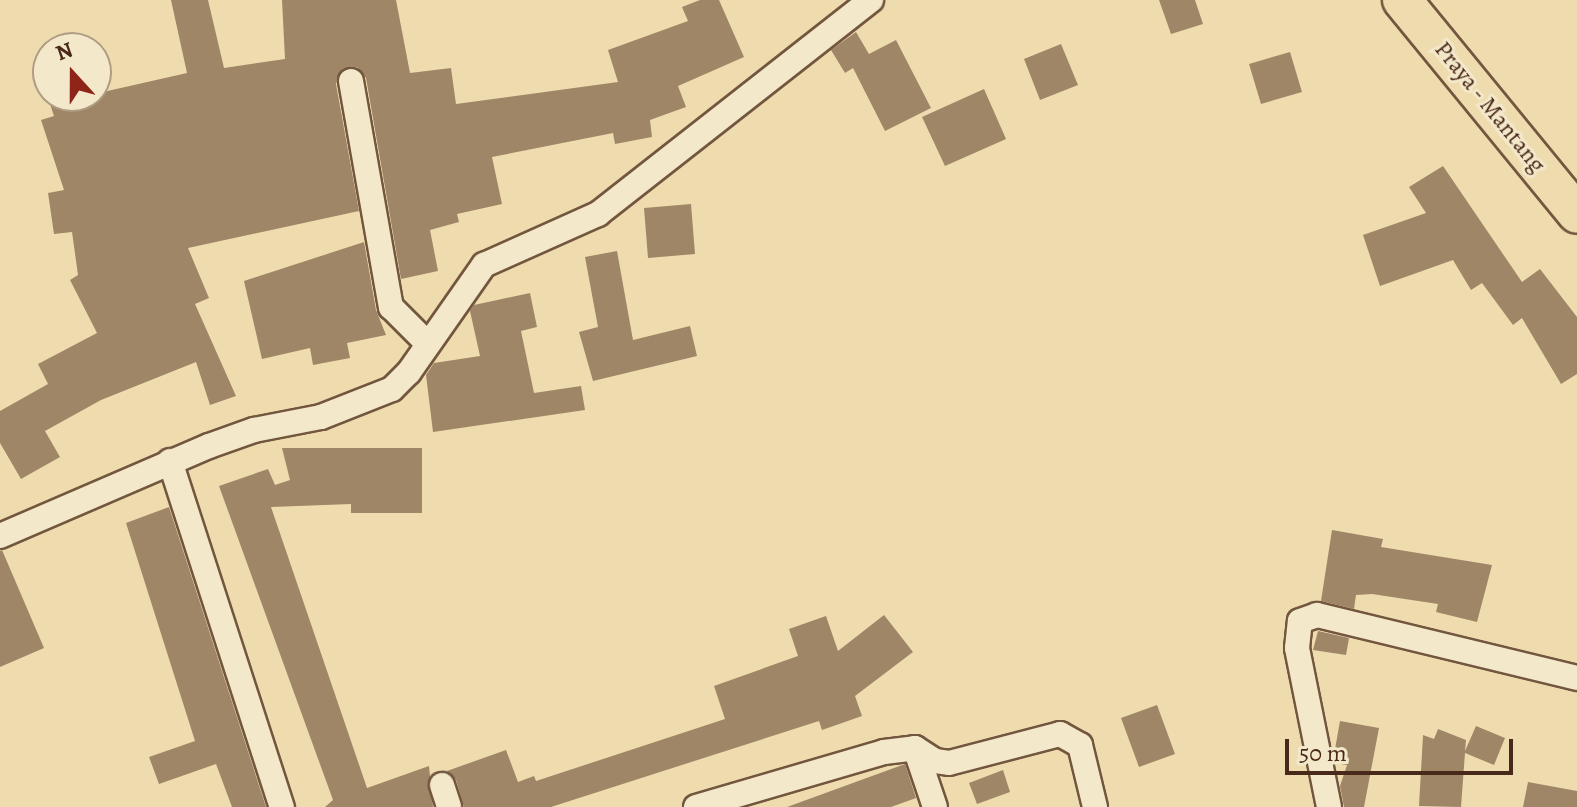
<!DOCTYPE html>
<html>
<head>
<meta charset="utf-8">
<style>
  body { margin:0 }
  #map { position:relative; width:1577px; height:807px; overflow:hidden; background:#eedcaf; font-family:Alegreya,serif }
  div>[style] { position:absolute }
  .building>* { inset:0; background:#9f8667 }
  .roads { filter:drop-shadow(2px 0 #72563e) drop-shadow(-2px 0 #72563e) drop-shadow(0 2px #72563e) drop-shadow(0 -2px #72563e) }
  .street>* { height:24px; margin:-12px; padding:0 12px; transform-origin:12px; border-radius:12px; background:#f4e8cb }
  .primary>* { height:38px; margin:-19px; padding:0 19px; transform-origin:19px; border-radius:19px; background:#eedcaf }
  span { translate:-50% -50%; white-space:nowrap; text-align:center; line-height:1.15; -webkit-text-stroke:6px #f4e8cb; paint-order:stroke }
  .street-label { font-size:24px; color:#492919 }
  .north { position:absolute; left:32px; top:32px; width:80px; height:80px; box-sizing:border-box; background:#f4e8cb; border:2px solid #b09c84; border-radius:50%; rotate:339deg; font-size:22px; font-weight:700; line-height:32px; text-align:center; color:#492919 }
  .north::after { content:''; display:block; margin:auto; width:28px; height:36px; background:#8f2418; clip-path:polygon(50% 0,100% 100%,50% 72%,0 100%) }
  .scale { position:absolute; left:1285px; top:739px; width:228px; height:36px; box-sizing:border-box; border:4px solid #492919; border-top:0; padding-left:10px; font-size:24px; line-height:28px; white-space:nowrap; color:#492919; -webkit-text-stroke:6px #f4e8cb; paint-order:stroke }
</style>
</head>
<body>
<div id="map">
  <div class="building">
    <i style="clip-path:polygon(171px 0,208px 0,224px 68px,285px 59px,282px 0,396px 0,410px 73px,451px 68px,456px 104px,618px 82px,608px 50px,688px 21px,682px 7px,700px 0,719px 0,744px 57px,678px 86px,686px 107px,650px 120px,652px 137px,615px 144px,613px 133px,492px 157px,502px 204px,457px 214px,459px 222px,430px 230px,438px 271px,401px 279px,366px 78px,357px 67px,342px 69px,336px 84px,359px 211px,188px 248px,209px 298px,195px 304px,236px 396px,210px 405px,196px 362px,101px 400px,45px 431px,60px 457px,21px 479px,0 443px,0 411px,48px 384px,38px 364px,97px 333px,70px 280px,78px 275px,72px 232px,54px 234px,48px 193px,64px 190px,41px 120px,54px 116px,50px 104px,187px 73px)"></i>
    <i style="clip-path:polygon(1159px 0,1195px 0,1203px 24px,1171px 34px)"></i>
    <i style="clip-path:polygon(856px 32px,869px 54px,896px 40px,931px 108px,885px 131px,853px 68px,845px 73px,831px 50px)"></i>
    <i style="clip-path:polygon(1061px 44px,1078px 85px,1040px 100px,1024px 59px)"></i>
    <i style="clip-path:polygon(1290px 52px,1302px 92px,1261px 104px,1249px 64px)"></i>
    <i style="clip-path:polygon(984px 89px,1006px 139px,945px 166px,922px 117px)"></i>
    <i style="clip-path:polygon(1443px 166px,1522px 282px,1540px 269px,1577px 317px,1577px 374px,1561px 384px,1522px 318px,1513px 325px,1482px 283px,1471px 290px,1453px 260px,1380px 286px,1363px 235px,1426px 213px,1409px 187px)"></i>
    <i style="clip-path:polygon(691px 204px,695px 254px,648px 258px,644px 208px)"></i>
    <i style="clip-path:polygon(364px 242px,376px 310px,386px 335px,347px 343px,350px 358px,313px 365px,310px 348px,262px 359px,244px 281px)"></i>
    <i style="clip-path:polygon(617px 251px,633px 340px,690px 326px,697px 356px,593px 381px,579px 332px,598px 327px,585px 257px)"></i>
    <i style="clip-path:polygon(530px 293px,537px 327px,521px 331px,534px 393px,581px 386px,585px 410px,433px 432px,426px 375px,434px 363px,480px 356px,470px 311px,474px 305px)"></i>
    <i style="clip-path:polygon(282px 448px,422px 448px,422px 513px,351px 513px,351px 504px,271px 507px,367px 788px,429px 766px,433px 807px,325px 807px,333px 800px,219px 486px,268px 469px,275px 485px,290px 480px)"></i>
    <i style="clip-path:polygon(169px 507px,266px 807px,232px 807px,216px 764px,159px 784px,149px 757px,195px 741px,126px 523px)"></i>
    <i style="clip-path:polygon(1332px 530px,1383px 539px,1381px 547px,1492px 565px,1477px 622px,1436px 612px,1438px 604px,1372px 594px,1356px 595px,1354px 609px,1321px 601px)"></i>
    <i style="clip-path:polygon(2px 550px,44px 648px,0 667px,0 551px)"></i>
    <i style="clip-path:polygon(884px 615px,913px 652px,855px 696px,862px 716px,822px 730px,819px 721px,551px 807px,464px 807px,456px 780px,447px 771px,506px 750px,518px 782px,534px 776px,536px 781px,725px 719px,714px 686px,798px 656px,789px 629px,826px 616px,838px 651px)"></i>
    <i style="clip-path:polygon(1318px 631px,1349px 638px,1346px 655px,1313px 650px)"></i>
    <i style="clip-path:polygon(1157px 705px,1175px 754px,1139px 767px,1121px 718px)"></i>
    <i style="clip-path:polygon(1340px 721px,1379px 728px,1364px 807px,1344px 807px,1340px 786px,1347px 765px,1335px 763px,1334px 755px)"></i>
    <i style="clip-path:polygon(1476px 726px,1505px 738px,1494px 765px,1465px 753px,1461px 807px,1419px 806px,1423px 735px,1434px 739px,1438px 729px,1466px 740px,1465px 751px)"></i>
    <i style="clip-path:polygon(905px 764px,916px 798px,891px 807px,787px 807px)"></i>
    <i style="clip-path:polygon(1003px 770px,1010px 792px,977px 804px,969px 783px)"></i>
    <i style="clip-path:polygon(1528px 782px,1577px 791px,1577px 807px,1523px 807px)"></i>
  </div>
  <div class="roads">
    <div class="street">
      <i style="left:351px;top:81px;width:230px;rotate:80deg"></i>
      <i style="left:391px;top:307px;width:52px;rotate:45deg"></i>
      <i style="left:170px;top:461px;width:364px;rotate:72.1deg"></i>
      <i style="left:0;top:536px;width:228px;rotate:-23.3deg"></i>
      <i style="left:209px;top:446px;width:48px;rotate:-19.6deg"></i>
      <i style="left:254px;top:430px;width:68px;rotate:-11deg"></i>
      <i style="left:321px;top:417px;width:76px;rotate:-21.5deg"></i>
      <i style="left:392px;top:389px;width:24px;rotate:-45deg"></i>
      <i style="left:409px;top:372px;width:131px;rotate:-55deg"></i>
      <i style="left:484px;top:265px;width:125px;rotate:-24.1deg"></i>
      <i style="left:598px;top:214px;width:347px;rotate:-38.1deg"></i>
      <i style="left:915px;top:748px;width:62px;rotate:71.3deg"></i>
      <i style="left:442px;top:785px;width:23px;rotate:72deg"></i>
      <i style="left:696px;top:807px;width:196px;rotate:-16.3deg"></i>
      <i style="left:884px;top:752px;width:31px;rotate:-7deg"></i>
      <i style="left:915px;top:748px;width:24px;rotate:33deg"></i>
      <i style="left:935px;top:761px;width:14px;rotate:8deg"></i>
      <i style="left:949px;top:763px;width:115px;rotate:-14.6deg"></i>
      <i style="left:1060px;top:734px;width:23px;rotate:29deg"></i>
      <i style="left:1080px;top:745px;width:64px;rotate:76.4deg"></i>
      <i style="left:1329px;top:807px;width:162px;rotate:-101.4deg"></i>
      <i style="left:1297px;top:648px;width:27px;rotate:-84deg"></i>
      <i style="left:1300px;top:621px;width:18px;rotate:-19deg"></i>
      <i style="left:1317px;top:615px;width:268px;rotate:13.6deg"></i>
    </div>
    <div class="primary">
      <i style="left:1402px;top:0;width:276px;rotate:50.7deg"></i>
    </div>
  </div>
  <div class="street-label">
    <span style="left:1490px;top:107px;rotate:51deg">Praya - Mantang</span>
  </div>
  <div class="north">N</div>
  <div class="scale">50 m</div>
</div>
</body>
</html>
